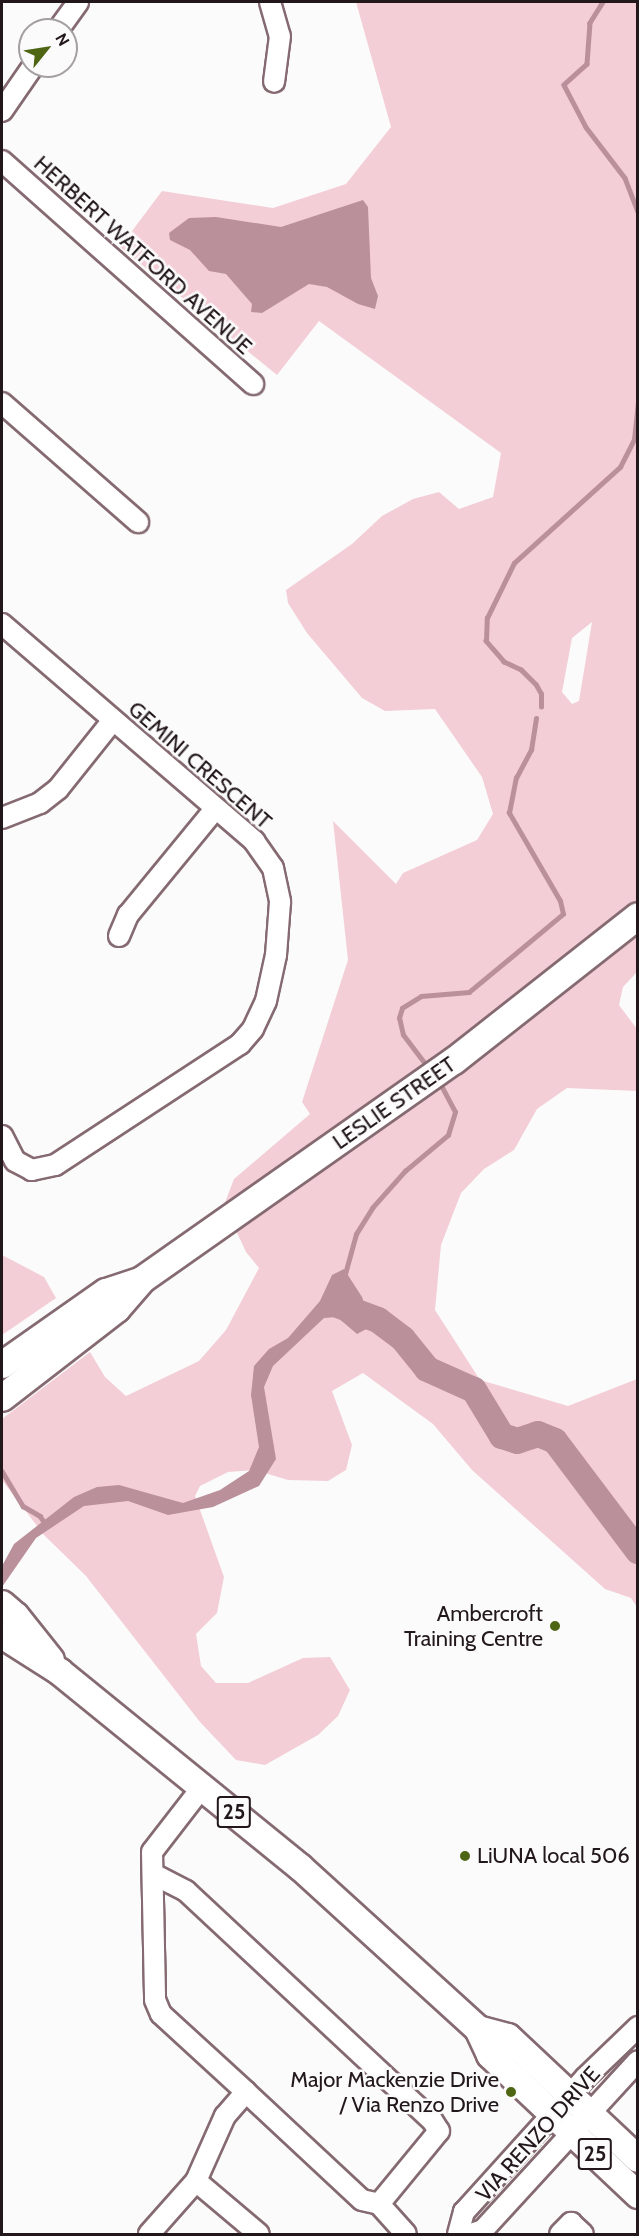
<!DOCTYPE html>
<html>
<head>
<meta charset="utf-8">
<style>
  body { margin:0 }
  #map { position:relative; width:639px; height:2236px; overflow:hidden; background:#fbfbfb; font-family:Cabin,sans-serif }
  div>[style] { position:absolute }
  .green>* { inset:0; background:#f3ced7 }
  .water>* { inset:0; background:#ba909b }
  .stream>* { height:4.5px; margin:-2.25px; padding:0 2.25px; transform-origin:2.25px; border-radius:2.25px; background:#ba909b }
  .river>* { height:26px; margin:-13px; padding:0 13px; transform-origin:13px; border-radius:13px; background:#ba909b }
  .roads { filter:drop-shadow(2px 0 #856a71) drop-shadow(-2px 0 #856a71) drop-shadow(0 2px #856a71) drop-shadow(0 -2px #856a71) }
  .minor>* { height:20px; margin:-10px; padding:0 10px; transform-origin:10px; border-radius:10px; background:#fff }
  .major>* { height:26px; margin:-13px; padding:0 13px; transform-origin:13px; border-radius:13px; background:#fff }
  .dots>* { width:16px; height:16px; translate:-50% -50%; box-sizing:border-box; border:3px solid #fbfbfb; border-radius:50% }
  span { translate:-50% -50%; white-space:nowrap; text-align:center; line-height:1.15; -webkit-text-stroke:5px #fbfbfb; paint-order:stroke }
  .shield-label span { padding:2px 4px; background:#fbfbfb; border:2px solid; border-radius:4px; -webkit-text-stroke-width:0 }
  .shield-label { font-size:21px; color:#22171a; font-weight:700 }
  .street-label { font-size:22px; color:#22171a }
  .poi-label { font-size:22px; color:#22171a }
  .right { translate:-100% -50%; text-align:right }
  .left { translate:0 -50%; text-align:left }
  .frame { position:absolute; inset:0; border:3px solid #22171a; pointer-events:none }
  .north { position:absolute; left:18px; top:18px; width:60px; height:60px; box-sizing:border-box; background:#fbfbfb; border:2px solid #a4a0a1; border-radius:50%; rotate:60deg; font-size:16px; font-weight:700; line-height:24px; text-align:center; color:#22171a }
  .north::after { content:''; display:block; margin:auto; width:21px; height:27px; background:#4e6614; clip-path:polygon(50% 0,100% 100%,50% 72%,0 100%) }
</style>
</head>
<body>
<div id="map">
  <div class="green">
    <i style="clip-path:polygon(evenodd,356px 2px,637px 2px,638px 971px,623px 987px,619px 1005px,637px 1029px,637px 1091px,567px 1088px,537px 1109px,514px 1150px,484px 1169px,461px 1193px,441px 1245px,435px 1310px,480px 1380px,568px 1406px,637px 1379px,637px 1607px,631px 1598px,605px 1589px,472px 1470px,433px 1424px,363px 1373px,332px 1391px,352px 1445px,346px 1470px,328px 1481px,288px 1480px,255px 1470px,228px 1472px,200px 1486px,195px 1496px,224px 1577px,217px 1613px,196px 1634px,201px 1666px,216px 1683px,248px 1683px,303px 1658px,330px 1657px,350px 1690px,338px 1716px,318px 1735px,265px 1765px,236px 1760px,200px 1722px,86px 1576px,44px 1535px,2px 1480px,2px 1419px,90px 1352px,105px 1377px,126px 1396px,199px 1361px,226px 1330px,259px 1268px,246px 1252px,224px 1205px,234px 1179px,310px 1114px,302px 1102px,348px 960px,333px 821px,396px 884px,403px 873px,477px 840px,493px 814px,482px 777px,435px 709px,385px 711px,362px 698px,307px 633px,288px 603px,286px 590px,352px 544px,382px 516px,413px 499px,439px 492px,459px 509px,493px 497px,501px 453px,319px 321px,277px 375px,120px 247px,162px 191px,273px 208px,346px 184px,391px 127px,356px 2px,592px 622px,579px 701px,572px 704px,562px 692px,572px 638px,592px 622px)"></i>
    <i style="clip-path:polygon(2px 1255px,44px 1277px,56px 1298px,2px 1335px)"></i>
  </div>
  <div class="water">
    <i style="clip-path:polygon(363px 200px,368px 207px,371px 278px,378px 296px,375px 309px,358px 304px,327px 287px,309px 284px,262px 313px,251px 312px,252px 304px,226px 274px,209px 271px,190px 250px,170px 240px,169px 233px,189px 218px,216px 217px,281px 227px)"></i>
    <i style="clip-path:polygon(344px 1269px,362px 1297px,372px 1326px,357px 1334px,337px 1317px,324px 1318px,273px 1366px,264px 1387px,276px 1459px,259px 1486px,213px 1507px,168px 1515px,128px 1501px,84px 1506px,36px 1538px,2px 1587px,2px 1566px,14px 1544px,74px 1497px,97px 1487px,119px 1485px,183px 1503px,220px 1490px,249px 1471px,259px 1447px,251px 1395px,254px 1366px,269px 1349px,288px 1338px,320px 1301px,332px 1275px)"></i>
  </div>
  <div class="stream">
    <i style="left:603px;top:2px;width:25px;rotate:122deg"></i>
    <i style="left:590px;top:23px;width:41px;rotate:94.2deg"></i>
    <i style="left:587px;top:64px;width:31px;rotate:138deg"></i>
    <i style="left:564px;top:85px;width:47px;rotate:62.4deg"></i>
    <i style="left:586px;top:127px;width:64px;rotate:52.6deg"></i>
    <i style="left:625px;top:178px;width:36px;rotate:69deg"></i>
    <i style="left:541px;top:707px;width:13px;rotate:-90deg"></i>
    <i style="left:541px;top:694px;width:10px;rotate:-119deg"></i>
    <i style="left:536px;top:685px;width:21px;rotate:-135deg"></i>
    <i style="left:521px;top:670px;width:19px;rotate:-155deg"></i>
    <i style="left:504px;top:662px;width:28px;rotate:-131deg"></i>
    <i style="left:486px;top:641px;width:23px;rotate:-88deg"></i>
    <i style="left:487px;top:618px;width:61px;rotate:-63.9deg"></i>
    <i style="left:514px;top:563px;width:143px;rotate:-42.2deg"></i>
    <i style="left:620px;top:467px;width:30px;rotate:-63deg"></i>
    <i style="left:634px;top:440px;width:39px;rotate:-84deg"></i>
    <i style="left:428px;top:1068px;width:41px;rotate:-127.1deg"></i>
    <i style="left:403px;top:1035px;width:17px;rotate:-103deg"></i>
    <i style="left:399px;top:1018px;width:10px;rotate:-73deg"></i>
    <i style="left:402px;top:1008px;width:22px;rotate:-32deg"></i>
    <i style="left:421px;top:996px;width:48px;rotate:-4.8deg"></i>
    <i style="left:469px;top:992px;width:122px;rotate:-39.7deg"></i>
    <i style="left:563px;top:914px;width:13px;rotate:-103deg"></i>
    <i style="left:560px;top:901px;width:102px;rotate:-120.1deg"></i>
    <i style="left:509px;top:813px;width:36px;rotate:-79deg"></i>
    <i style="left:516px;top:778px;width:32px;rotate:-62deg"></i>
    <i style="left:531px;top:750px;width:32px;rotate:-81deg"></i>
    <i style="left:345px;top:1274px;width:41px;rotate:-74.6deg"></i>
    <i style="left:356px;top:1234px;width:31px;rotate:-58deg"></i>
    <i style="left:372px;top:1208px;width:50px;rotate:-48.3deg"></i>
    <i style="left:405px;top:1171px;width:56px;rotate:-39.9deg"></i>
    <i style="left:448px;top:1135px;width:24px;rotate:-73deg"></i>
    <i style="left:455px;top:1112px;width:34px;rotate:-118deg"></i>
    <i style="left:2px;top:1471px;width:41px;rotate:59deg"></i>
    <i style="left:23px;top:1506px;width:20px;rotate:30deg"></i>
    <i style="left:40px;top:1516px;width:12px;rotate:55deg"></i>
  </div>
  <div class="river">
    <i style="left:335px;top:1304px;width:46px;rotate:20.4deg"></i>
    <i style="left:378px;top:1320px;width:31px;rotate:37deg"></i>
    <i style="left:403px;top:1339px;width:38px;rotate:51deg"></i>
    <i style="left:427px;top:1369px;width:51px;rotate:24.1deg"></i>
    <i style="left:474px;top:1390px;width:54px;rotate:58.7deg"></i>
    <i style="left:502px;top:1436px;width:16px;rotate:18deg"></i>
    <i style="left:517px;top:1441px;width:22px;rotate:-18deg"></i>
    <i style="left:538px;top:1434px;width:18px;rotate:22deg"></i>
    <i style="left:555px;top:1441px;width:138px;rotate:53deg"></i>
  </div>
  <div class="roads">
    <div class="minor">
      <i style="left:270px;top:2px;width:35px;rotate:74deg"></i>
      <i style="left:280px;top:36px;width:46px;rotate:97.4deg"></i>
      <i style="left:58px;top:30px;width:34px;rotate:-54deg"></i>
      <i style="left:2px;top:111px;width:55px;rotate:-55.4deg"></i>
      <i style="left:2px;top:161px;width:336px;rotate:41.6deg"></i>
      <i style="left:2px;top:403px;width:181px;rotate:41.2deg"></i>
      <i style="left:2px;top:624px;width:333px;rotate:40.7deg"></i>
      <i style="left:254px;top:841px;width:33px;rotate:55deg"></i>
      <i style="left:273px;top:868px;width:35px;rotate:78deg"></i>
      <i style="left:280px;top:902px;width:53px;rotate:94.3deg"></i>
      <i style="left:276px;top:955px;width:47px;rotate:102.3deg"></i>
      <i style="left:266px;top:1001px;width:31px;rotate:115deg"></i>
      <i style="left:253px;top:1029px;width:20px;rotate:131deg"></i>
      <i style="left:240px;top:1044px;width:221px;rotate:146.8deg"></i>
      <i style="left:55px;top:1165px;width:24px;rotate:168deg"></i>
      <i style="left:32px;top:1170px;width:19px;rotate:-152deg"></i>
      <i style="left:15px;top:1161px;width:28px;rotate:-117deg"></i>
      <i style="left:2px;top:818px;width:41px;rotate:-21.5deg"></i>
      <i style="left:40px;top:803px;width:23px;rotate:-38deg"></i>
      <i style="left:58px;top:789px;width:88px;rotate:-51.4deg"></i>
      <i style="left:119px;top:936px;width:23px;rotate:-67deg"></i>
      <i style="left:128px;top:915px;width:137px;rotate:-50.6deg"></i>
      <i style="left:203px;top:1786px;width:83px;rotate:127.7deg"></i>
      <i style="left:152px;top:1852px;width:148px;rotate:88.8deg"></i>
      <i style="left:155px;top:2000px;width:15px;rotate:67deg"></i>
      <i style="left:161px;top:2014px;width:115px;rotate:42.5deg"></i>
      <i style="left:153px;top:1874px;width:37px;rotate:27deg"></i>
      <i style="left:186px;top:1891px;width:336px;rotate:43deg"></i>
      <i style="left:432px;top:2120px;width:13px;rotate:58deg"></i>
      <i style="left:439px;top:2131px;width:94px;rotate:129.4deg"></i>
      <i style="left:196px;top:2181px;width:82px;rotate:40.1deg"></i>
      <i style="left:149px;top:2234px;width:71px;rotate:-48.4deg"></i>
      <i style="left:196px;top:2181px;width:71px;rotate:-66deg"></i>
      <i style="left:225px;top:2116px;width:32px;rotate:-49deg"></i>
      <i style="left:246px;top:2092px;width:158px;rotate:43deg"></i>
      <i style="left:362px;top:2200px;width:17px;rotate:13deg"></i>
      <i style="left:379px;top:2204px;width:40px;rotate:48deg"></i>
      <i style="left:458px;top:2234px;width:23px;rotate:-75deg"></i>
      <i style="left:464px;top:2212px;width:181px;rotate:-47.9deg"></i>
      <i style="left:585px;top:2078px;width:74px;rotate:-43.9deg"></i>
      <i style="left:471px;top:2234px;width:13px;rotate:-18deg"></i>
      <i style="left:483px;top:2230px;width:229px;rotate:-47.5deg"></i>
      <i style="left:560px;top:2234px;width:16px;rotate:-45deg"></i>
      <i style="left:571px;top:2223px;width:16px;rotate:43deg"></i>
    </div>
    <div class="major">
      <i style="left:2px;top:1365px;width:127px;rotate:-35.1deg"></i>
      <i style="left:106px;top:1292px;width:35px;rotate:-18deg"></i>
      <i style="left:2px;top:1398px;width:145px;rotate:-37.7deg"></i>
      <i style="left:117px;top:1309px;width:38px;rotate:-49deg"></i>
      <i style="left:142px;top:1280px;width:381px;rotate:-35.1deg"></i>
      <i style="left:454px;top:1061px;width:234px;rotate:-38.2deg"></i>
      <i style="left:2px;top:1604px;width:18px;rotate:41deg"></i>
      <i style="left:16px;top:1616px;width:56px;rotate:51.5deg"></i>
      <i style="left:2px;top:1635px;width:69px;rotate:32.5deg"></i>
      <i style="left:60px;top:1672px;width:309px;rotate:39.1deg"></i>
      <i style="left:300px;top:1867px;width:241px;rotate:42.3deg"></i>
      <i style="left:478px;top:2029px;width:29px;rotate:65deg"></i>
      <i style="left:490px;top:2055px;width:204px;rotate:43.4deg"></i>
      <i style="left:478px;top:2029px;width:31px;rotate:15deg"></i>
      <i style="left:508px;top:2037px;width:178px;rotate:43.2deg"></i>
    </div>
  </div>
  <div class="dots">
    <i style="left:555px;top:1626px;background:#4e6614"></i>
    <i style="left:465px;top:1856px;background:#4e6614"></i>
    <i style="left:511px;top:2092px;background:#4e6614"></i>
  </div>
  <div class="shield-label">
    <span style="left:234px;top:1812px">25</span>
    <span style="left:595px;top:2154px">25</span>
  </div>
  <div class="street-label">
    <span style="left:143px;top:255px;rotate:42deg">HERBERT WATFORD AVENUE</span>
    <span style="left:200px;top:765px;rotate:41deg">GEMINI CRESCENT</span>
    <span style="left:394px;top:1103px;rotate:-35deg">LESLIE STREET</span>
    <span style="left:538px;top:2134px;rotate:-48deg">VIA RENZO DRIVE</span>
  </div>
  <div class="poi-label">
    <span class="right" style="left:543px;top:1626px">Ambercroft<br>Training Centre</span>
    <span class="left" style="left:477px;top:1856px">LiUNA local 506</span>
    <span class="right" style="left:499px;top:2092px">Major Mackenzie Drive<br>/ Via Renzo Drive</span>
  </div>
  <div class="frame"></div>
  <div class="north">N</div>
</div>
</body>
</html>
